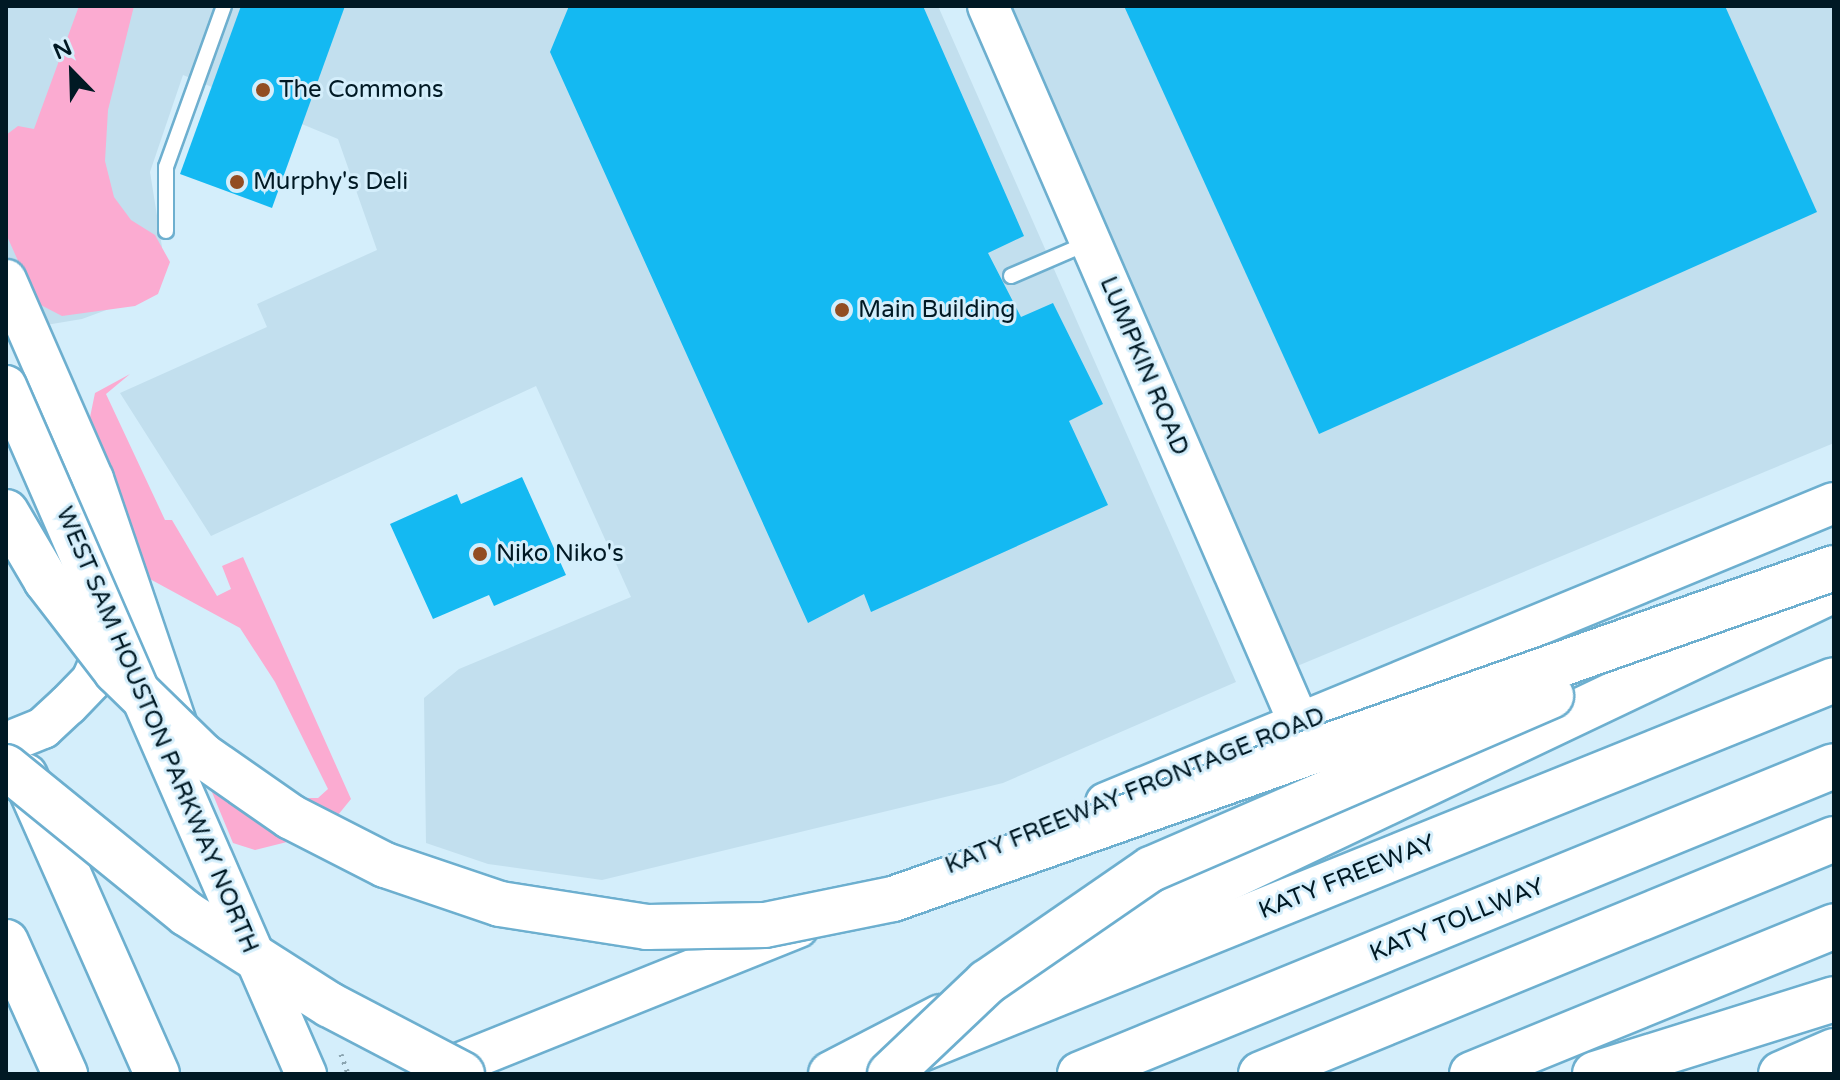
<!DOCTYPE html>
<html>
<head>
<meta charset="utf-8">
<style>
  body { margin:0 }
  #map { position:relative; width:1840px; height:1080px; overflow:hidden; background:#d4eefb; font-family:"Varela Round",sans-serif }
  div>[style] { position:absolute }
  .built>* { inset:0; background:#c2dfee }
  .green>* { inset:0; background:#fbabd1 }
  .building>* { inset:0; background:#14b9f2 }
  .path>* { height:5px; margin-top:-2.5px; transform-origin:0; background:repeating-linear-gradient(90deg,#8ba5b1 0 2px,transparent 0 8px) }
  .roads { filter:drop-shadow(2px 0 #6dafcf) drop-shadow(-2px 0 #6dafcf) drop-shadow(0 2px #6dafcf) drop-shadow(0 -2px #6dafcf) }
  .lane>* { height:14px; margin:-7px; padding:0 7px; transform-origin:7px; border-radius:7px; background:#fff }
  .secondary>* { height:40px; margin:-20px; padding:0 20px; transform-origin:20px; border-radius:20px; background:#fff }
  .highway>* { height:44px; margin:-22px; padding:0 22px; transform-origin:22px; border-radius:22px; background:#fff }
  .bridges { filter:drop-shadow(2px 0 #6dafcf) drop-shadow(-2px 0 #6dafcf) drop-shadow(0 2px #6dafcf) drop-shadow(0 -2px #6dafcf) }
  .secondary-bridge>* { height:40px; margin:-20px; padding:0 20px; transform-origin:20px; border-radius:20px; background:#fff }
  .highway-bridge>* { height:44px; margin:-22px; padding:0 22px; transform-origin:22px; border-radius:22px; background:#fff }
  .dots>* { width:22px; height:22px; translate:-50% -50%; box-sizing:border-box; border:4px solid #d4eefb; border-radius:50% }
  span { translate:-50% -50%; white-space:nowrap; text-align:center; line-height:1.15; -webkit-text-stroke:6px #d4eefb; paint-order:stroke }
  .poi-label { font-size:24px; color:#001924 }
  .left { translate:0 -50%; text-align:left }
  .street-label { font-size:24px; color:#001924 }
  .frame { position:absolute; inset:0; border:8px solid #001924; pointer-events:none }
  .north { position:absolute; left:32px; top:32px; width:80px; height:80px; -webkit-text-stroke:6px #d4eefb; paint-order:stroke; rotate:337deg; font-size:22px; font-weight:700; line-height:32px; text-align:center; color:#001924 }
  .north::after { content:''; display:block; margin:auto; width:28px; height:36px; background:#001924; clip-path:polygon(50% 0,100% 100%,50% 72%,0 100%) }
</style>
</head>
<body>
<div id="map">
  <div class="built">
    <i style="clip-path:polygon(6px 6px,938px 6px,1236px 682px,1003px 783px,602px 880px,488px 864px,426px 843px,424px 698px,459px 669px,631px 597px,536px 386px,211px 536px,120px 393px,267px 327px,257px 304px,377px 250px,338px 139px,183px 75px,150px 172px,162px 247px,139px 298px,82px 319px,28px 328px,6px 280px)"></i>
    <i style="clip-path:polygon(988px 6px,1834px 6px,1834px 443px,1278px 674px)"></i>
  </div>
  <div class="green">
    <i style="clip-path:polygon(79px 6px,134px 6px,108px 110px,105px 161px,114px 197px,131px 220px,155px 235px,170px 262px,158px 294px,135px 306px,62px 316px,37px 303px,6px 234px,6px 135px,18px 126px,34px 129px)"></i>
    <i style="clip-path:polygon(130px 374px,106px 394px,165px 520px,172px 520px,217px 596px,231px 589px,222px 566px,243px 557px,351px 799px,338px 815px,295px 840px,255px 850px,233px 843px,195px 751px,287px 798px,318px 798px,328px 789px,275px 682px,240px 628px,148px 578px,89px 422px,95px 393px)"></i>
  </div>
  <div class="building">
    <i style="clip-path:polygon(241px 6px,345px 6px,272px 208px,180px 174px)"></i>
    <i style="clip-path:polygon(569px 6px,923px 6px,1024px 236px,988px 253px,1021px 317px,1053px 303px,1103px 404px,1069px 421px,1108px 505px,871px 612px,864px 594px,808px 623px,550px 52px)"></i>
    <i style="clip-path:polygon(1124px 6px,1725px 6px,1817px 212px,1319px 434px)"></i>
    <i style="clip-path:polygon(522px 477px,566px 575px,494px 606px,489px 595px,433px 619px,390px 524px,457px 494px,461px 504px)"></i>
  </div>
  <div class="path">
    <i style="left:341px;top:1054px;width:20px;rotate:70deg"></i>
  </div>
  <div class="roads">
    <div class="lane">
      <i style="left:166px;top:231px;width:64px;rotate:-90deg"></i>
      <i style="left:166px;top:167px;width:171px;rotate:-70.2deg"></i>
      <i style="left:1011px;top:276px;width:84px;rotate:-23.2deg"></i>
    </div>
    <div class="secondary">
      <i style="left:988px;top:6px;width:784px;rotate:66.54deg"></i>
      <i style="left:6px;top:280px;width:217px;rotate:66.4deg"></i>
      <i style="left:93px;top:479px;width:273px;rotate:71.2deg"></i>
      <i style="left:6px;top:743px;width:40px;rotate:-22deg"></i>
      <i style="left:43px;top:728px;width:34px;rotate:-43deg"></i>
      <i style="left:68px;top:705px;width:35px;rotate:-46deg"></i>
      <i style="left:92px;top:680px;width:56px;rotate:-66.7deg"></i>
      <i style="left:1106px;top:803px;width:787px;rotate:-22.4deg"></i>
      <i style="left:433px;top:1074px;width:393px;rotate:-21.9deg"></i>
    </div>
    <div class="highway">
      <i style="left:25px;top:776px;width:326px;rotate:66.1deg"></i>
      <i style="left:6px;top:942px;width:145px;rotate:65.9deg"></i>
      <i style="left:1020px;top:977px;width:901px;rotate:-25.43deg"></i>
      <i style="left:913px;top:1052px;width:993px;rotate:-21.99deg"></i>
      <i style="left:831px;top:1074px;width:124px;rotate:-27.4deg"></i>
      <i style="left:1080px;top:1074px;width:814px;rotate:-22.22deg"></i>
      <i style="left:1261px;top:1074px;width:619px;rotate:-22.3deg"></i>
      <i style="left:1472px;top:1074px;width:391px;rotate:-22.2deg"></i>
      <i style="left:1595px;top:1074px;width:250px;rotate:-17.4deg"></i>
      <i style="left:1781px;top:1074px;width:58px;rotate:-23.5deg"></i>
    </div>
  </div>
  <div class="bridges">
    <div class="secondary-bridge">
      <i style="left:6px;top:386px;width:751px;rotate:66.44deg"></i>
    </div>
    <div class="highway-bridge">
      <i style="left:6px;top:512px;width:79px;rotate:59.5deg"></i>
      <i style="left:46px;top:580px;width:115px;rotate:52.4deg"></i>
      <i style="left:116px;top:671px;width:120px;rotate:44.3deg"></i>
      <i style="left:202px;top:755px;width:108px;rotate:34.9deg"></i>
      <i style="left:291px;top:817px;width:106px;rotate:27.1deg"></i>
      <i style="left:385px;top:865px;width:121px;rotate:18.7deg"></i>
      <i style="left:500px;top:904px;width:149px;rotate:8.9deg"></i>
      <i style="left:647px;top:927px;width:118px;rotate:-1deg"></i>
      <i style="left:765px;top:925px;width:131px;rotate:-11.5deg"></i>
      <i style="left:893px;top:899px;width:998px;rotate:-19.38deg"></i>
      <i style="left:6px;top:767px;width:233px;rotate:39.1deg"></i>
      <i style="left:187px;top:914px;width:169px;rotate:32.5deg"></i>
      <i style="left:330px;top:1005px;width:149px;rotate:27.6deg"></i>
      <i style="left:890px;top:1074px;width:134px;rotate:-43.5deg"></i>
      <i style="left:987px;top:982px;width:199px;rotate:-34.6deg"></i>
      <i style="left:1151px;top:869px;width:436px;rotate:-23.4deg"></i>
    </div>
  </div>
  <div class="dots">
    <i style="left:263px;top:90px;background:#924d22"></i>
    <i style="left:237px;top:182px;background:#924d22"></i>
    <i style="left:842px;top:310px;background:#924d22"></i>
    <i style="left:480px;top:554px;background:#924d22"></i>
  </div>
  <div class="poi-label">
    <span class="left" style="left:279px;top:90px">The Commons</span>
    <span class="left" style="left:253px;top:182px">Murphy's Deli</span>
    <span class="left" style="left:858px;top:310px">Main Building</span>
    <span class="left" style="left:496px;top:554px">Niko Niko's</span>
  </div>
  <div class="street-label">
    <span style="left:1144px;top:366px;rotate:67deg">LUMPKIN ROAD</span>
    <span style="left:157px;top:730px;rotate:67deg">WEST SAM HOUSTON PARKWAY NORTH</span>
    <span style="left:1135px;top:791px;rotate:-22deg">KATY FREEWAY FRONTAGE ROAD</span>
    <span style="left:1347px;top:877px;rotate:-22deg">KATY FREEWAY</span>
    <span style="left:1457px;top:920px;rotate:-22deg">KATY TOLLWAY</span>
  </div>
  <div class="frame"></div>
  <div class="north">N</div>
</div>
</body>
</html>
